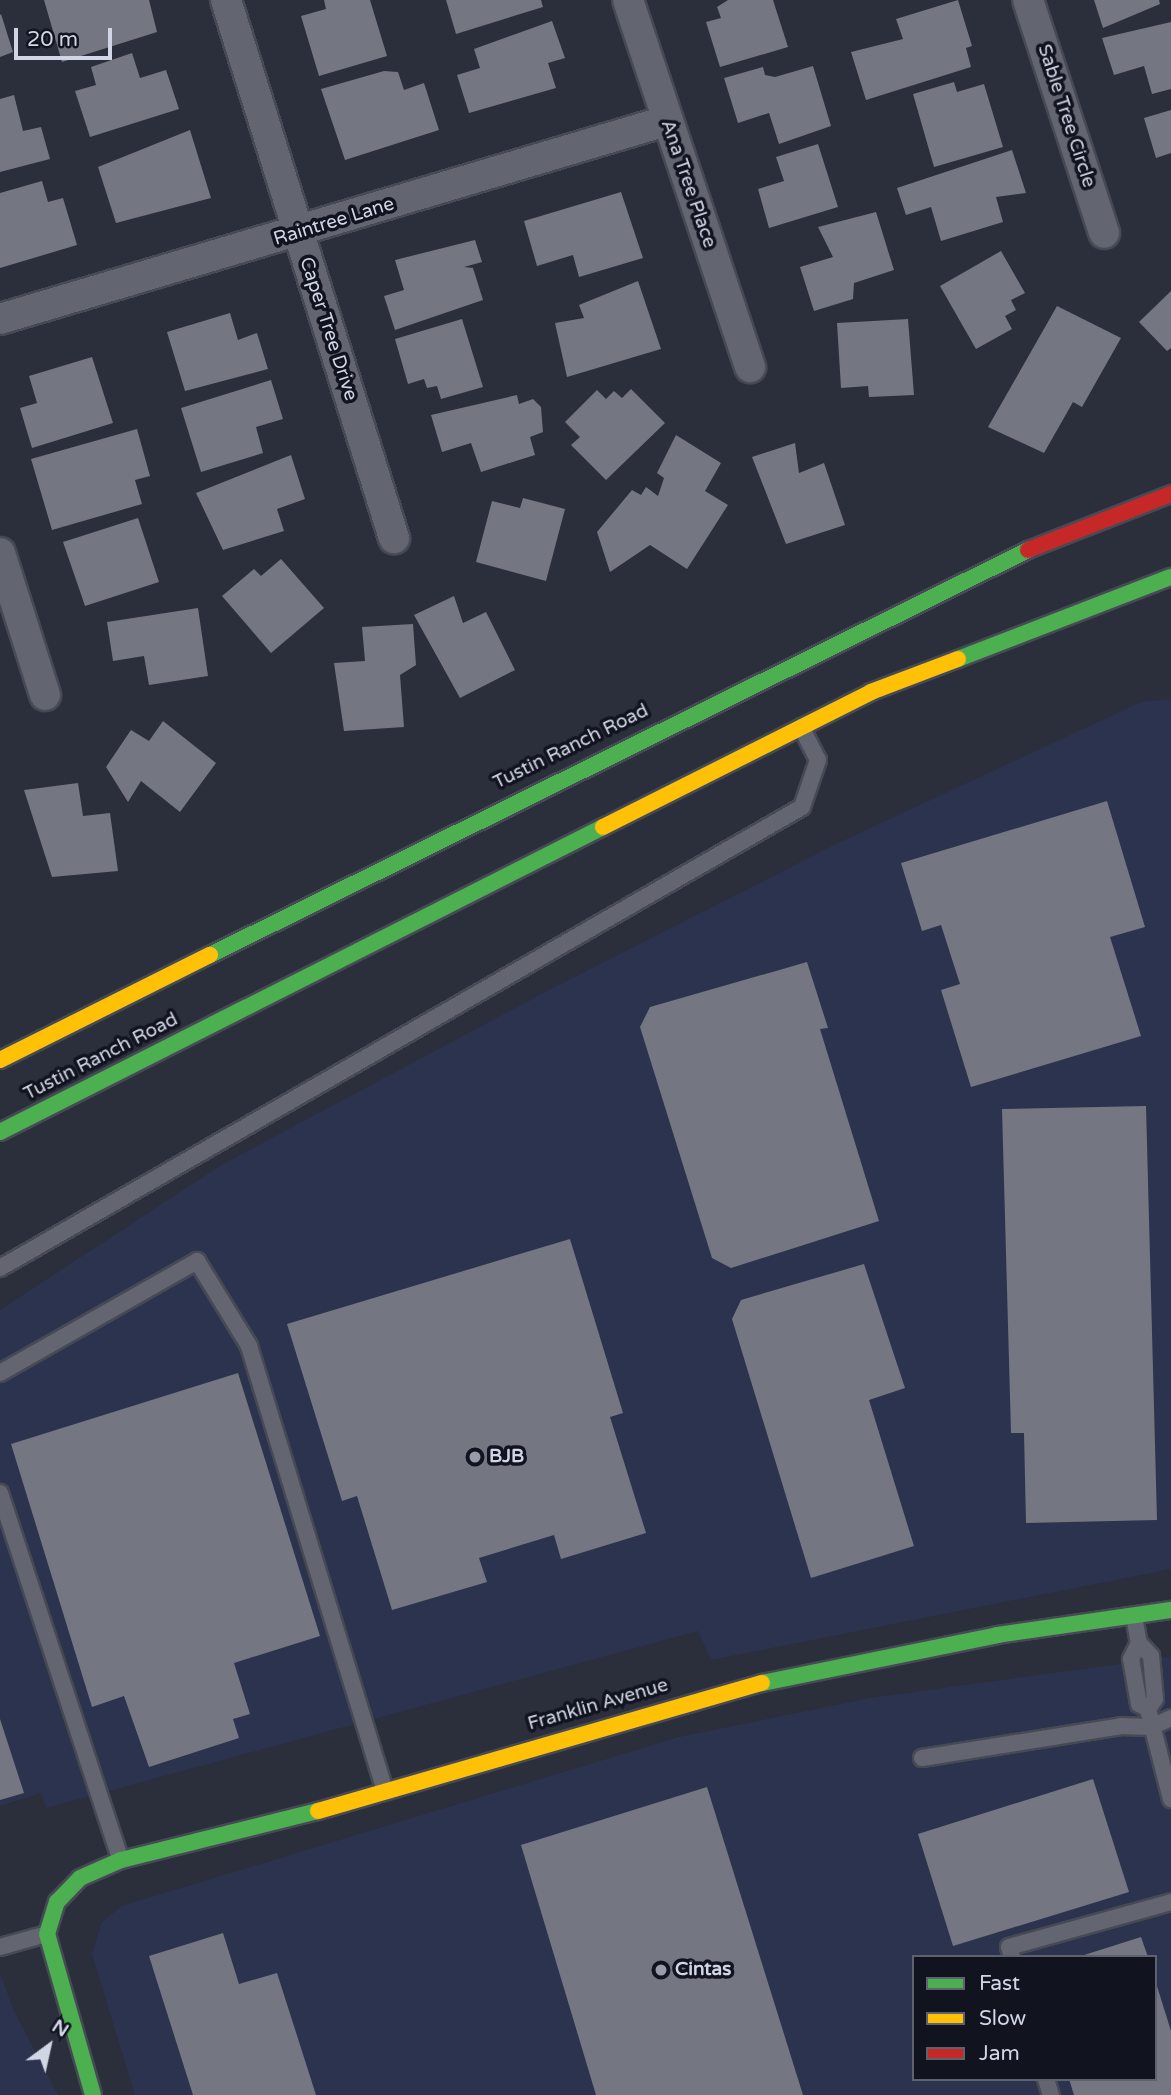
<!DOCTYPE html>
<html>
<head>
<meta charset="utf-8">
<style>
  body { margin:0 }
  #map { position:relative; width:1171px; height:2095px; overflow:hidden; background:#2b2e3b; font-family:"Varela Round",sans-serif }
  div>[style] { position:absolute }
  .built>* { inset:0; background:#2c334f }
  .building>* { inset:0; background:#747782 }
  .roads { filter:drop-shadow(2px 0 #464a55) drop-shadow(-2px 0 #464a55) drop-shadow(0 2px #464a55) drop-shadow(0 -2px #464a55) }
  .lane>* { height:16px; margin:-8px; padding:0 8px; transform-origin:8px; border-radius:8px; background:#636571 }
  .street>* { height:30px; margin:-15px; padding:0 15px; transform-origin:15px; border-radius:15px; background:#636571 }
  .fast>* { height:16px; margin:-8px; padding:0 8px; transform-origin:8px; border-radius:8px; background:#4caf50 }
  .slow>* { height:16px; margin:-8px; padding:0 8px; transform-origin:8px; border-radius:8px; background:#ffc107 }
  .jam>* { height:16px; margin:-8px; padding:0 8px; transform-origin:8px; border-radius:8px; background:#c62828 }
  .dots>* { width:19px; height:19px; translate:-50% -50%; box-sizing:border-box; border:4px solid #11141f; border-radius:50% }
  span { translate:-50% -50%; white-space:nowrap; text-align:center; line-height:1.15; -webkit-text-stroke:7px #11141f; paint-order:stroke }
  .street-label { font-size:19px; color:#d1d6e6 }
  .poi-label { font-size:19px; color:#d1d6e6; font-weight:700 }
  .left { translate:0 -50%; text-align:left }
  .legend { position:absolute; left:912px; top:1955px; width:245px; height:126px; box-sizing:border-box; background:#11141f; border:2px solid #5e626f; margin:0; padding:9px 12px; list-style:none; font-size:21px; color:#d1d6e6 }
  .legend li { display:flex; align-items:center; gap:14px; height:35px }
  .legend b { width:35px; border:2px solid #5e626f }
  .north { position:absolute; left:14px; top:2011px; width:70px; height:70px; -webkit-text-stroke:5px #11141f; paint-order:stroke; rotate:33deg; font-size:19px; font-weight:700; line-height:28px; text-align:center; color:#d1d6e6 }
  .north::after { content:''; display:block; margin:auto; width:24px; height:32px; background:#d1d6e6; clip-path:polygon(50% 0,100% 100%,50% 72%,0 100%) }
  .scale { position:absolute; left:14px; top:28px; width:98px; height:32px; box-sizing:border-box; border:4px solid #d1d6e6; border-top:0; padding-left:9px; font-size:21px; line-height:24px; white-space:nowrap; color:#d1d6e6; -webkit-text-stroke:5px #11141f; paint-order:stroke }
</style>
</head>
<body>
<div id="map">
  <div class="built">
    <i style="clip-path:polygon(1171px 699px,1171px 1569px,711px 1660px,698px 1631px,46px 1808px,41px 1793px,0 1806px,0 1310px,223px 1164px,549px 990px,838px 843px,1141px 702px)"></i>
    <i style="clip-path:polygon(evenodd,1171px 1657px,1171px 2095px,135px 2095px,92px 1954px,102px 1922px,122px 1906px,679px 1737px,870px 1698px,1171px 1657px,914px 1957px,1155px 1957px,1155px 2079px,914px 2079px,914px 1957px)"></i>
    <i style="clip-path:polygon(0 1973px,14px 2011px,58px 2095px,0 2095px)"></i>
  </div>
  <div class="building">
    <i style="clip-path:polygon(44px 0,149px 0,157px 32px,62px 62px)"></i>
    <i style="clip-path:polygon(324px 0,370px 0,387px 56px,319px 76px,301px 16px,326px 9px)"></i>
    <i style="clip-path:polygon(446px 0,541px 0,543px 7px,456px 34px)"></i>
    <i style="clip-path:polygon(728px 0,773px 0,788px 47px,720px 67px,706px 22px,721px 18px,717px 7px)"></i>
    <i style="clip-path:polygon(958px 0,972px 46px,966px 48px,971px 67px,866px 100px,851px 52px,903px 39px,896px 19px)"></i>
    <i style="clip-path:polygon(1094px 0,1159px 0,1160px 4px,1103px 28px)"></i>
    <i style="clip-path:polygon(1px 14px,13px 52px,0 57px,0 15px)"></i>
    <i style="clip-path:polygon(552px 21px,565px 58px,548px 63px,556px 88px,469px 113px,457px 75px,480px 68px,474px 49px)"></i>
    <i style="clip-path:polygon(1171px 22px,1171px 89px,1152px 94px,1144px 66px,1114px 75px,1102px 38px)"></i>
    <i style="clip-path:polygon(132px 53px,140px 78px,166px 70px,179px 109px,90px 137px,75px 91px,96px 85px,91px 67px)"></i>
    <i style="clip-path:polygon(813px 66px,831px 126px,779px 144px,769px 113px,738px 123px,724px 78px,763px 67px,765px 75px,775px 77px)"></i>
    <i style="clip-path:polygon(384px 71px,398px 72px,404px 90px,424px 83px,439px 130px,345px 160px,321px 89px)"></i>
    <i style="clip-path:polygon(954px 82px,957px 92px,984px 84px,1003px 147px,934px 167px,913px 94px)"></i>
    <i style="clip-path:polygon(14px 95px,23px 131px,41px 127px,50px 159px,0 172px,0 99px)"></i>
    <i style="clip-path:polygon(1171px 110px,1171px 153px,1156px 158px,1144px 118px)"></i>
    <i style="clip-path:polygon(190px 130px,211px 198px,116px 223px,98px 167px)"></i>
    <i style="clip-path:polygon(818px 144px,838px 207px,769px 228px,758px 189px,784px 181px,776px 157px)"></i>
    <i style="clip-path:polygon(1012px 150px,1026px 193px,996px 197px,1003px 222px,941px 241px,931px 207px,906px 215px,897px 188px)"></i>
    <i style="clip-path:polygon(42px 181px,48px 202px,63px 198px,77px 245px,0 268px,0 193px)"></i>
    <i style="clip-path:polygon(621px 192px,643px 258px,579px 277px,573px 255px,537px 266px,524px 221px)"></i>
    <i style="clip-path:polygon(876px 212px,894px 270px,854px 283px,853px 299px,814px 311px,800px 267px,833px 257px,818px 227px)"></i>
    <i style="clip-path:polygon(475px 240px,482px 262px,464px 267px,473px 268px,483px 300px,395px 330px,384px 296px,404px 290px,395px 260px)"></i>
    <i style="clip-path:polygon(1001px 251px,1025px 293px,1011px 300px,1016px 310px,1005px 316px,1012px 329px,976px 349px,940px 286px)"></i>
    <i style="clip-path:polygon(638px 281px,661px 349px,567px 377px,555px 323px,584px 318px,579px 305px)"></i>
    <i style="clip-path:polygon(1171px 291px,1171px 348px,1167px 351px,1139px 322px)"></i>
    <i style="clip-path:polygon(1057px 306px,1121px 338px,1082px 407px,1073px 402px,1044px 453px,988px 427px)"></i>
    <i style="clip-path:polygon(230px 313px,238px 340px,257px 333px,268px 369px,185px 391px,167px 332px)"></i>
    <i style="clip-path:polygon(462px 319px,483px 387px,441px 399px,437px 386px,427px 388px,424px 379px,408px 384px,395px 339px)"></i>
    <i style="clip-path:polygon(908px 319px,914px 395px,869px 397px,868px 386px,841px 388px,837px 323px)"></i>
    <i style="clip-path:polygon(92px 357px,113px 423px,32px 448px,20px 408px,37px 403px,29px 376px)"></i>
    <i style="clip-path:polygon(271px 380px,283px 419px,256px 427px,263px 453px,201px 472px,181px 408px)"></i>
    <i style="clip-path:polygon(631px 389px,665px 423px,606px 480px,571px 445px,580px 437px,565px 422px,597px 390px,606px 399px,614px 391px,622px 398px)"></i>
    <i style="clip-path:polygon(517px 395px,519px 404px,533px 399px,541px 407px,543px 432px,530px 437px,535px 455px,481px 472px,471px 443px,442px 452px,431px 415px)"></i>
    <i style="clip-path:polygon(137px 429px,150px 476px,135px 480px,142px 504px,52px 530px,31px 459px)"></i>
    <i style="clip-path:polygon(676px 435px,721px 463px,705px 491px,728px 505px,687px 569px,650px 545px,610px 572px,597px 532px,632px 490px,641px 495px,646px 487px,658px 496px,664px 478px,657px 473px)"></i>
    <i style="clip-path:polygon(795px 443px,799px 473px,824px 463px,845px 525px,786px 544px,752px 457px)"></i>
    <i style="clip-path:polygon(291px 455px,305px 499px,277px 509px,284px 531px,223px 550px,196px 493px)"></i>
    <i style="clip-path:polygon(523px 498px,565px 509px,546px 581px,476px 562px,492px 501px,520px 508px)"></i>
    <i style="clip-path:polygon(138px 518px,159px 582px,85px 606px,63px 542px)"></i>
    <i style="clip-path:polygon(281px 559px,324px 608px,271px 653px,222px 596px,254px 569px,261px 576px)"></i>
    <i style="clip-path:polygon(454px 596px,463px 623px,486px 612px,515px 670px,460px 698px,414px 615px)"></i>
    <i style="clip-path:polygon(198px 608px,208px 676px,149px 685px,144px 656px,113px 661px,107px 622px)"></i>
    <i style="clip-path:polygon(413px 624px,416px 665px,400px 675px,404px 727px,344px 731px,334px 663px,365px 661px,362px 627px)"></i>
    <i style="clip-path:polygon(163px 721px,216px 763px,180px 812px,141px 781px,128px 802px,106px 767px,131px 730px,149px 741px)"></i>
    <i style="clip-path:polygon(78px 783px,83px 816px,110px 813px,118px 871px,52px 877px,24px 790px)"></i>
    <i style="clip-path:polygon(1107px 801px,1145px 927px,1110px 937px,1141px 1036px,971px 1087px,941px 990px,960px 984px,941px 925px,922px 931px,901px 863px)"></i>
    <i style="clip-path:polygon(807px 962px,828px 1028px,820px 1029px,879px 1221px,731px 1268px,712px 1258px,640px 1027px,650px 1007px)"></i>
    <i style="clip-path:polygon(1146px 1106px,1157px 1520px,1026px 1523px,1024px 1433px,1011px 1433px,1002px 1109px)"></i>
    <i style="clip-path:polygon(570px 1239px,623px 1413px,610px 1417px,646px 1533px,561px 1559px,554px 1535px,479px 1558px,487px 1582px,392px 1610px,357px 1496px,342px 1501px,287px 1324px)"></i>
    <i style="clip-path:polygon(864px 1264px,905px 1388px,869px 1400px,914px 1546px,811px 1578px,732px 1319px,741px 1300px)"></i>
    <i style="clip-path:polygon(238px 1373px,320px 1636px,234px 1663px,250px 1714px,233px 1719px,239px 1738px,149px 1767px,124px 1696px,92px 1707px,11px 1444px)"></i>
    <i style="clip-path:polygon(0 1719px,24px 1793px,0 1800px)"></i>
    <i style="clip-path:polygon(1093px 1779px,1129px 1892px,953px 1946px,918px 1834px)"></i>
    <i style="clip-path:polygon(707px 1787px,803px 2095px,596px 2095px,521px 1845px)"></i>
    <i style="clip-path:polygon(223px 1933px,239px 1984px,277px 1973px,316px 2095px,193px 2095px,149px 1956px)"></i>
    <i style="clip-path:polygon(1141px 1937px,1148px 1957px,1081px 1957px,1081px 1956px)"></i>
    <i style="clip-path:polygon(1156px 1983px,1171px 2031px,1171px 2095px,1074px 2095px,1069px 2079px,1155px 2079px)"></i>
  </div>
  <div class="roads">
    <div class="lane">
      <i style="left:0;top:1268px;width:925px;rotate:-29.89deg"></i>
      <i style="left:802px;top:807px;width:50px;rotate:-71.2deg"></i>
      <i style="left:818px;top:760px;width:37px;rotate:-117deg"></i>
      <i style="left:0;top:1373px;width:227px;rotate:-29.6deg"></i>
      <i style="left:197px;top:1261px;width:100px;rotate:58.5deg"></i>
      <i style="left:249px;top:1346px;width:462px;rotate:73deg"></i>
      <i style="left:0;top:1493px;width:386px;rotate:71.8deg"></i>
      <i style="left:1134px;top:1616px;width:27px;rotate:80deg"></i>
      <i style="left:1139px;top:1643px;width:18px;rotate:47deg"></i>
      <i style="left:1151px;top:1656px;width:43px;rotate:84.7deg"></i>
      <i style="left:1155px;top:1699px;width:12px;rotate:125deg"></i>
      <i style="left:1148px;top:1709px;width:93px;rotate:75.7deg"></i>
      <i style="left:1139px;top:1643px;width:18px;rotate:117deg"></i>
      <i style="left:1131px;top:1659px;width:46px;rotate:79.9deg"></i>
      <i style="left:1139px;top:1704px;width:10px;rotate:29deg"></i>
      <i style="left:922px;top:1758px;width:202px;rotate:-9.1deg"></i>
      <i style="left:1121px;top:1726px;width:30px;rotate:2deg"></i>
      <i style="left:1151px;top:1727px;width:22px;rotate:-24deg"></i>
      <i style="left:0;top:1947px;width:49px;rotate:-15.5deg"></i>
      <i style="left:1012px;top:1957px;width:10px;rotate:-107deg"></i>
      <i style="left:1009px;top:1947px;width:168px;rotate:-15.5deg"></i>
      <i style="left:1046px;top:2079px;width:17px;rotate:73deg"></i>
    </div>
    <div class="street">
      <i style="left:226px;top:0;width:564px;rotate:72.66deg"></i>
      <i style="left:628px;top:0;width:387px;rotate:71.6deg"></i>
      <i style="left:1028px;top:0;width:245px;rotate:71.9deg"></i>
      <i style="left:0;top:319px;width:695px;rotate:-16.56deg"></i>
      <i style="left:0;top:553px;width:149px;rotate:72.4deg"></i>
    </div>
    <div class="fast">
      <i style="left:958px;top:659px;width:228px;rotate:-21.1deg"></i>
      <i style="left:210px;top:955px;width:913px;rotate:-26.34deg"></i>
      <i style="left:0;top:1132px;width:676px;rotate:-26.83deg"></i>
      <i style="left:762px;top:1683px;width:240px;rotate:-11.5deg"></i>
      <i style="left:997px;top:1635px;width:176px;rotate:-8.2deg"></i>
      <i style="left:93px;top:2095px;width:167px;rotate:-105.9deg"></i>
      <i style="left:47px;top:1934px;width:34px;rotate:-73deg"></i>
      <i style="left:57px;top:1902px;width:33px;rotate:-46deg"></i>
      <i style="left:80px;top:1878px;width:45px;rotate:-23.7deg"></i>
      <i style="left:121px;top:1860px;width:203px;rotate:-14deg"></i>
    </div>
    <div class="slow">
      <i style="left:603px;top:827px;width:300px;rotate:-26.7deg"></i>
      <i style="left:871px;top:692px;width:93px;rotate:-20.8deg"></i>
      <i style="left:0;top:1060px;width:235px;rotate:-26.6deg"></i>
      <i style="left:318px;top:1811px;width:462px;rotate:-16.1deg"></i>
    </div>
    <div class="jam">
      <i style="left:1028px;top:550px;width:154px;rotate:-21.4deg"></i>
    </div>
  </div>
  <div class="dots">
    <i style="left:475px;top:1457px;background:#979baa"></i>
    <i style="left:661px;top:1970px;background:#979baa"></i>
  </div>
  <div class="street-label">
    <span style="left:1066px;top:116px;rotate:72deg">Sable Tree Circle</span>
    <span style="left:688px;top:184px;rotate:71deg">Ana Tree Place</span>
    <span style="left:334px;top:222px;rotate:-17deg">Raintree Lane</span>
    <span style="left:328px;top:329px;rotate:72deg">Caper Tree Drive</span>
    <span style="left:571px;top:747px;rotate:-26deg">Tustin Ranch Road</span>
    <span style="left:101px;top:1057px;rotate:-27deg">Tustin Ranch Road</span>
    <span style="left:598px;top:1705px;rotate:-16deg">Franklin Avenue</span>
  </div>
  <div class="poi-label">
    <span class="left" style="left:489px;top:1457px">BJB</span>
    <span class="left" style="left:675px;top:1970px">Cintas</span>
  </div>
  <ul class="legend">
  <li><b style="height:9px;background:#4caf50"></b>Fast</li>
  <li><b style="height:9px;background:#ffc107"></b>Slow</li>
  <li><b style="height:9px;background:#c62828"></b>Jam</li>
  </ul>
  <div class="north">N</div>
  <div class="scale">20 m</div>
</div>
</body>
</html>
